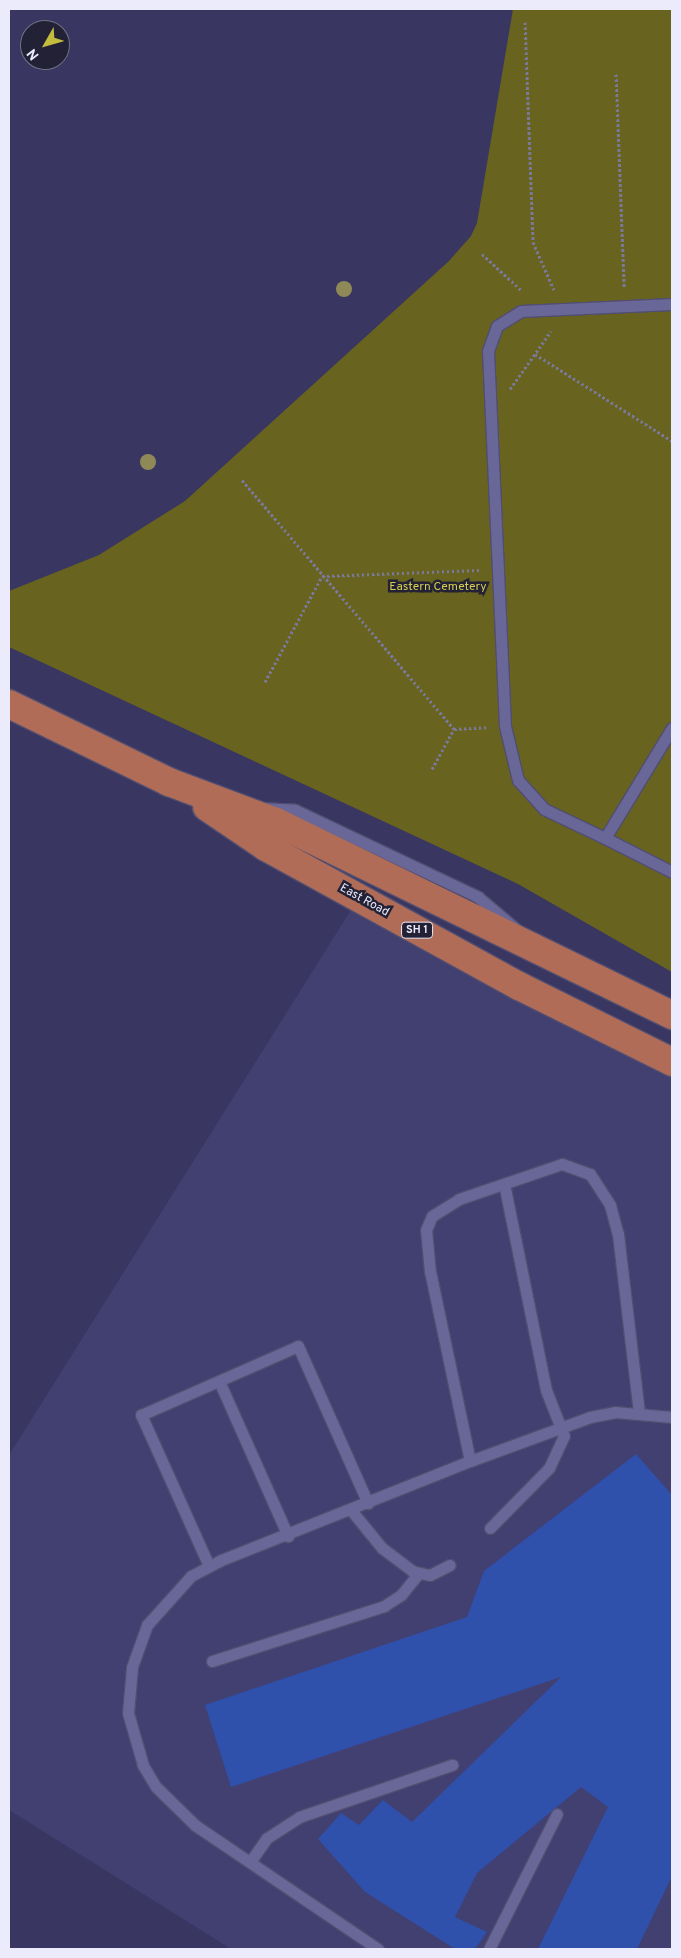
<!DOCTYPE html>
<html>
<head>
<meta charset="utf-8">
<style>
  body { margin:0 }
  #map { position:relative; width:681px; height:1958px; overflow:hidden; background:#393662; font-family:Overpass,sans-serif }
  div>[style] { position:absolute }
  .built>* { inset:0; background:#423f71 }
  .green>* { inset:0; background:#68631e }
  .building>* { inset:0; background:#2f50ab }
  .path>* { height:3px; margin-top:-1.5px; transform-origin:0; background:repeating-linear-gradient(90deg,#7b799b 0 2.5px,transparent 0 5px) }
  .roads { filter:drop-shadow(1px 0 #514e71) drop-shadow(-1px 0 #514e71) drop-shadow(0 1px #514e71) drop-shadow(0 -1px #514e71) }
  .service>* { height:11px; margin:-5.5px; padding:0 5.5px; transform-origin:5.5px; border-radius:5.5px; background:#696797 }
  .trunk>* { height:28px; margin:-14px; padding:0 14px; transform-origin:14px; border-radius:14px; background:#b06c56 }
  .trees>* { width:16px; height:16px; margin:-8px; border-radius:50%; background:#8f8958 }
  span { translate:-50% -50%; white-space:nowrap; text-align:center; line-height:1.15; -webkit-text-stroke:5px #222135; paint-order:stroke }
  .shield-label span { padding:1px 4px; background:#222135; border:1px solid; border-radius:4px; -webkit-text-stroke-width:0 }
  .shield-label { font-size:11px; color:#ebebfc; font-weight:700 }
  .park-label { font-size:12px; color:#d5cd4f }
  .street-label { font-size:12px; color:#ebebfc }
  .frame { position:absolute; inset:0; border:10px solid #ebebfc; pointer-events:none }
  .north { position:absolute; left:20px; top:20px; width:50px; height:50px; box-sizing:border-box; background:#222135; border:1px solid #727285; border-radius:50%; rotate:232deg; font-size:14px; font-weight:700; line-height:20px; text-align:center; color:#ebebfc }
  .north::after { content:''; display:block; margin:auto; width:18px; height:22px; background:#c4bc3d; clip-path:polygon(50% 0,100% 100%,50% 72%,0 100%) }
</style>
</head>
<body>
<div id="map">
  <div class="built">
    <i style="clip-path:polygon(354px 905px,672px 1065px,672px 1949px,231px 1949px,9px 1810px,9px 1455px)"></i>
  </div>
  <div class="green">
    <i style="clip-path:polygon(513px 9px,672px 9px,672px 972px,518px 884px,9px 647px,9px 591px,99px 555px,185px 501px,449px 261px,471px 236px,477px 223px)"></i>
  </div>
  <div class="building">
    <i style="clip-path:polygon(636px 1454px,672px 1495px,672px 1876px,637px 1949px,538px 1949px,608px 1807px,581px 1787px,477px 1873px,455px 1917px,487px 1932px,475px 1949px,455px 1949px,365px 1892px,318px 1839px,341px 1813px,359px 1825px,383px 1800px,412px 1822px,561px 1677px,231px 1787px,205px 1705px,467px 1617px,484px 1571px)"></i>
  </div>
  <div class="path">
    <i style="left:525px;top:22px;width:220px;rotate:87.9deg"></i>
    <i style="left:533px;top:242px;width:52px;rotate:66.4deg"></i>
    <i style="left:616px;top:74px;width:213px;rotate:87.8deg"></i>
    <i style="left:482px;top:254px;width:53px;rotate:42.7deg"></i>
    <i style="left:535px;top:354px;width:162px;rotate:32.4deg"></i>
    <i style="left:510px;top:389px;width:71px;rotate:-54.7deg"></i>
    <i style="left:242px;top:480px;width:327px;rotate:49.6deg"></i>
    <i style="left:265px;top:682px;width:120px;rotate:-61.7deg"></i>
    <i style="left:322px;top:576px;width:158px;rotate:-2.2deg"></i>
    <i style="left:432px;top:769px;width:46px;rotate:-61.2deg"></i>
    <i style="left:454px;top:729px;width:33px;rotate:-3deg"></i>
  </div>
  <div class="roads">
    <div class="service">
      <i style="left:672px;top:304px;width:151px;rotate:177.3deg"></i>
      <i style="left:521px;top:311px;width:28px;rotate:148deg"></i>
      <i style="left:497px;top:326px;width:27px;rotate:110deg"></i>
      <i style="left:488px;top:351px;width:375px;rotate:87.4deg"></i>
      <i style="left:505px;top:726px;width:56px;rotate:76.5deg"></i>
      <i style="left:518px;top:780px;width:39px;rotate:48deg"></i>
      <i style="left:544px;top:809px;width:68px;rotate:25.4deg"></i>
      <i style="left:605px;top:838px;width:129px;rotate:-58.7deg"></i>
      <i style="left:260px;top:808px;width:35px;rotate:3deg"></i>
      <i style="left:295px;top:810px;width:203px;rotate:25.4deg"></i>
      <i style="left:478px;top:897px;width:51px;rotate:40.2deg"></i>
      <i style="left:605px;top:838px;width:75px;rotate:26.9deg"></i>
      <i style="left:219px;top:1381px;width:170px;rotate:66deg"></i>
      <i style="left:470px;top:1461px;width:193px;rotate:-101.9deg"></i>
      <i style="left:430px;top:1272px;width:42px;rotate:-95.4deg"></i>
      <i style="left:426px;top:1230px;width:15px;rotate:-67deg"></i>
      <i style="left:432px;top:1216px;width:32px;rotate:-32deg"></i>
      <i style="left:459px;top:1199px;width:109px;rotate:-18.8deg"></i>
      <i style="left:562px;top:1164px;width:30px;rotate:20deg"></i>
      <i style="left:590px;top:1174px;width:37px;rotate:57deg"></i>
      <i style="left:610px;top:1205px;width:30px;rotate:75deg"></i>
      <i style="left:618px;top:1234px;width:179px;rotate:83.3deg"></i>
      <i style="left:351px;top:1510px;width:49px;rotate:50.8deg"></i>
      <i style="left:382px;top:1548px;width:38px;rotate:37deg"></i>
      <i style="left:412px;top:1571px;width:18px;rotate:13deg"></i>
      <i style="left:430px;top:1575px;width:22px;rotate:-27deg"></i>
      <i style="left:490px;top:1528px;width:84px;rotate:-45.5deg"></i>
      <i style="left:549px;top:1468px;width:35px;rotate:-65deg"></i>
      <i style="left:564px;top:1436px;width:49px;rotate:-111.4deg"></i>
      <i style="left:546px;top:1390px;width:210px;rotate:-101.5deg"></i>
      <i style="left:209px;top:1566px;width:166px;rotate:-114.2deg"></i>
      <i style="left:141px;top:1415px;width:171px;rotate:-23.7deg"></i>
      <i style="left:298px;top:1346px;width:172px;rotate:66deg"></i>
      <i style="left:212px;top:1661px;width:181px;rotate:-17.7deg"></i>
      <i style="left:384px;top:1606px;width:20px;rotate:-33deg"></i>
      <i style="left:401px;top:1595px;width:27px;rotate:-51deg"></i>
      <i style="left:250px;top:1862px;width:29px;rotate:-55deg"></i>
      <i style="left:267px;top:1838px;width:38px;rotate:-33deg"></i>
      <i style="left:299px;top:1817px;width:162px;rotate:-18.8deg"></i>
      <i style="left:378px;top:1949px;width:221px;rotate:-145.9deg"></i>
      <i style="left:195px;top:1825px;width:54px;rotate:-135.7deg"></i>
      <i style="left:156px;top:1787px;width:26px;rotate:-121deg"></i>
      <i style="left:143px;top:1765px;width:54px;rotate:-106.1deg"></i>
      <i style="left:128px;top:1713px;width:46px;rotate:-85deg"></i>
      <i style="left:132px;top:1667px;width:45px;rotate:-70.3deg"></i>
      <i style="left:147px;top:1625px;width:66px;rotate:-48.1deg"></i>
      <i style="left:191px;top:1576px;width:34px;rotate:-28deg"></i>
      <i style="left:221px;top:1560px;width:268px;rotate:-21.7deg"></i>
      <i style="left:470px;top:1461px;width:128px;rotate:-20.1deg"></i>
      <i style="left:590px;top:1417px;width:25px;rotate:-11deg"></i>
      <i style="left:615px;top:1412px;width:57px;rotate:5deg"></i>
      <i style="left:489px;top:1949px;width:151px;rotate:-63.3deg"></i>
    </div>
    <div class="trunk">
      <i style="left:9px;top:704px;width:178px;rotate:26deg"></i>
      <i style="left:169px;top:782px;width:114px;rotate:20.5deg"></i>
      <i style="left:276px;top:822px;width:441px;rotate:26deg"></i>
      <i style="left:207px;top:807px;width:71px;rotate:34.1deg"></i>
      <i style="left:266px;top:847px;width:289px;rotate:28.8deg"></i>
      <i style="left:519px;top:986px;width:171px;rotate:26.4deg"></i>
    </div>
  </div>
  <div class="trees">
    <i style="left:344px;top:289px"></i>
    <i style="left:148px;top:462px"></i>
  </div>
  <div class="shield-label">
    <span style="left:417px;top:930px">SH 1</span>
  </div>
  <div class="park-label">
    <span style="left:438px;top:588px">Eastern Cemetery</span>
  </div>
  <div class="street-label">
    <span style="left:364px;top:901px;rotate:29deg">East Road</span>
  </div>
  <div class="frame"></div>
  <div class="north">N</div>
</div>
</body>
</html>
